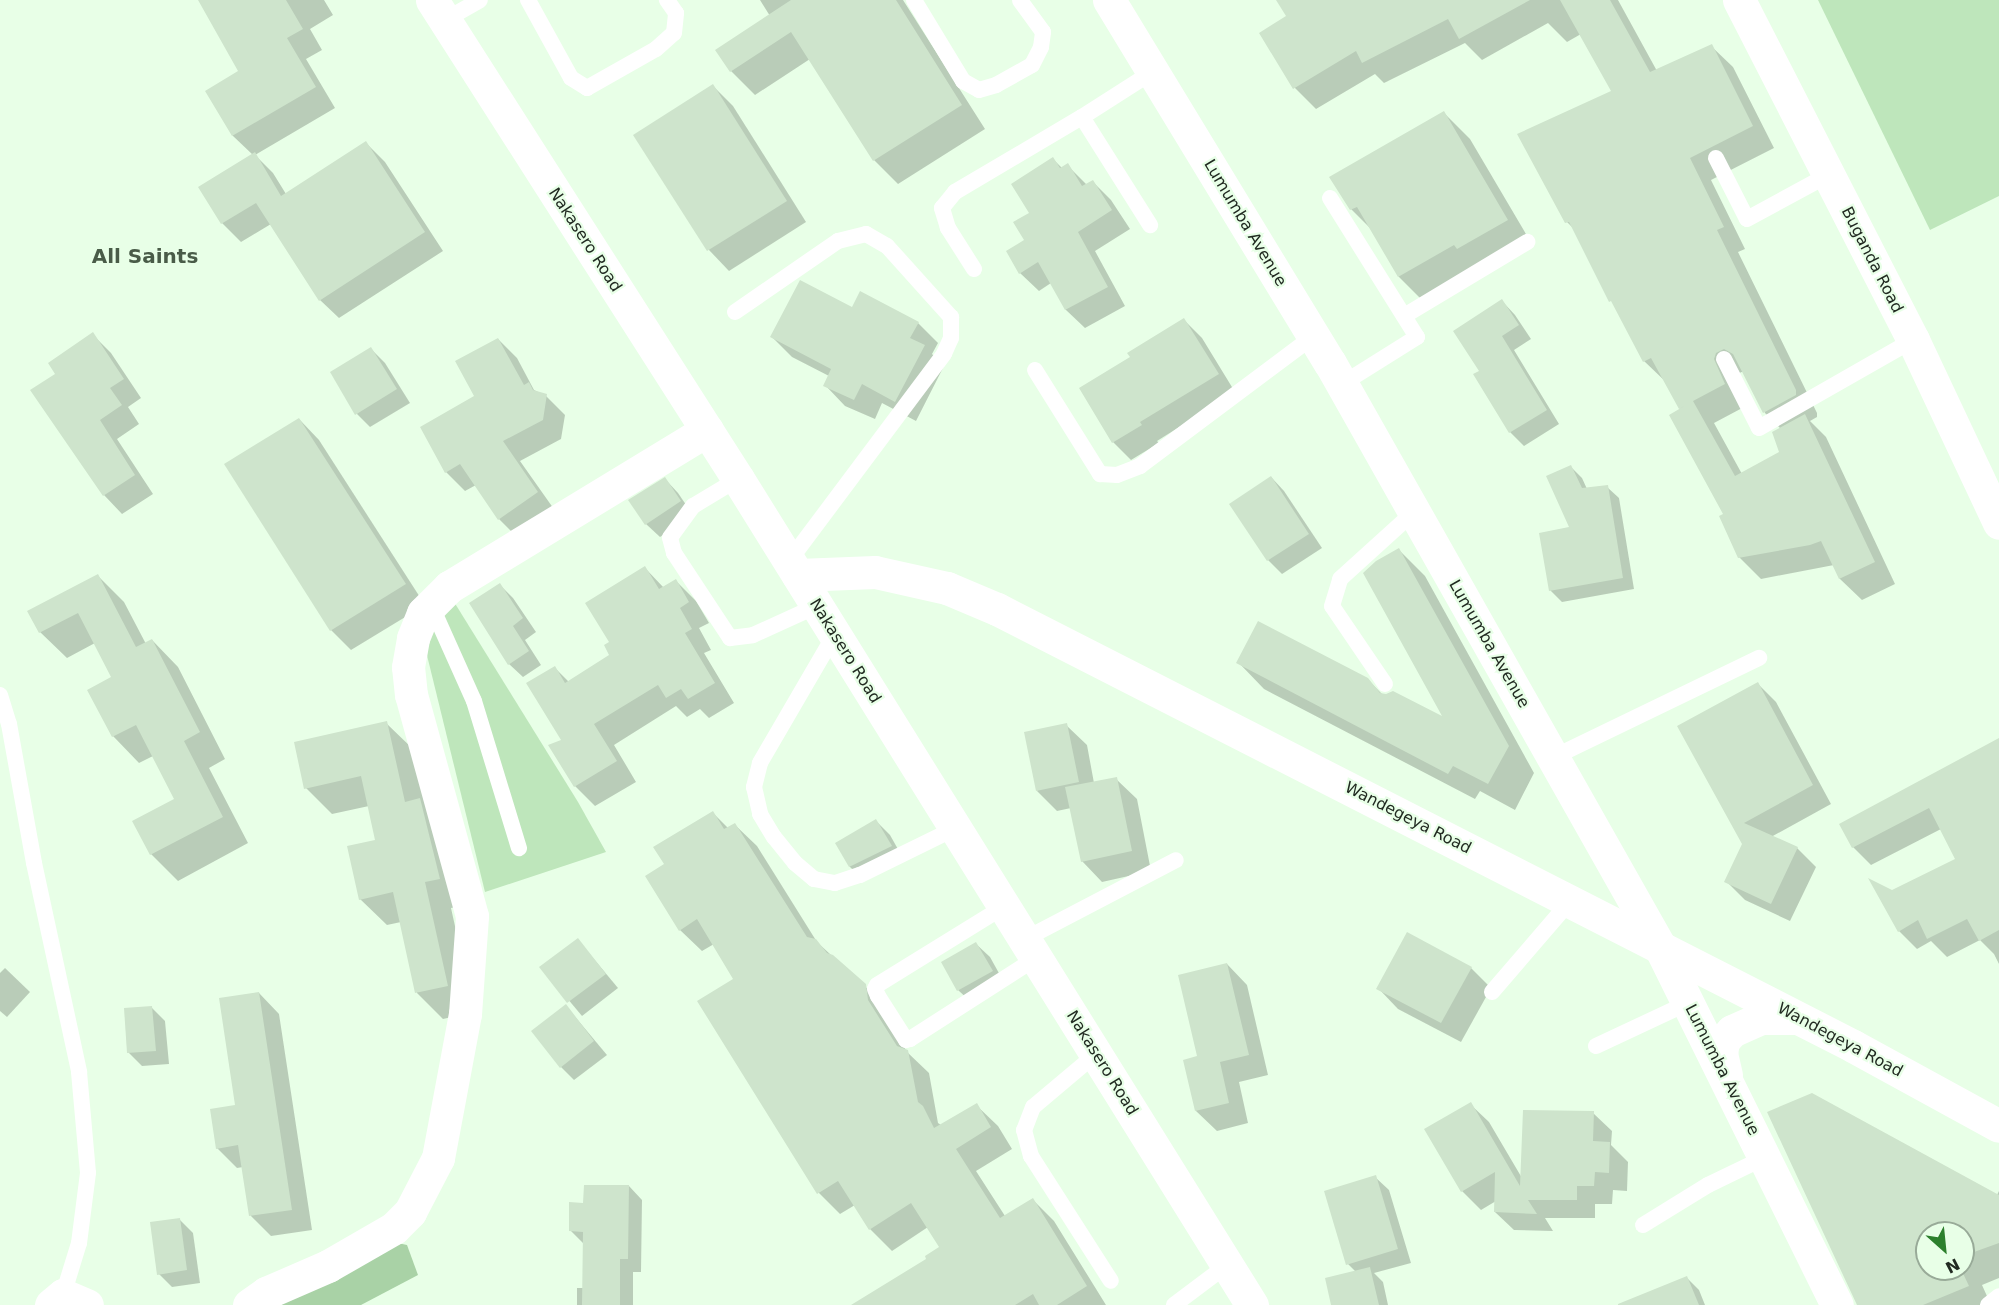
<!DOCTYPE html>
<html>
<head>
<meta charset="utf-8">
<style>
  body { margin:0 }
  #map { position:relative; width:1999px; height:1305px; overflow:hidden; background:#e8ffe7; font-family:"DejaVu Sans",sans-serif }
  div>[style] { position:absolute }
  .green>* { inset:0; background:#bee6bb }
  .forest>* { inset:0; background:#a9d2a6 }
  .shadow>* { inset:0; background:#0003 }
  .building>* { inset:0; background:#cee4cc }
  .lane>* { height:16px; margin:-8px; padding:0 8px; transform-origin:8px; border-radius:8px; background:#fff }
  .street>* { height:33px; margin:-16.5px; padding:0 16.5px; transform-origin:16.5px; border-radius:16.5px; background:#fff }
  .secondary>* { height:33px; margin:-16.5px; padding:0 16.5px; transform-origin:16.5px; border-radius:16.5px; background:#fff }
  span { translate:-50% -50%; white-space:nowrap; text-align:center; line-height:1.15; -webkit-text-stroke:4.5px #e8ffe7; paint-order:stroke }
  .street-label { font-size:16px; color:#212a21 }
  .quarter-label { font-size:20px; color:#495c48; font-weight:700 }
  .north { position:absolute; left:1915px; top:1221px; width:60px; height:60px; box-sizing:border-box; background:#e8ffe7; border:2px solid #98aa98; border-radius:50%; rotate:153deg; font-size:16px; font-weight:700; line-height:24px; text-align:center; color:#212a21 }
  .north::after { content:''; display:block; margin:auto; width:21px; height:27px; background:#2c802d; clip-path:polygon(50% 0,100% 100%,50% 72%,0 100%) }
</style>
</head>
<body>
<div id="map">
  <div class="green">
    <i style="clip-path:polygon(1818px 0,1999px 0,1999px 196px,1930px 230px)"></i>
    <i style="clip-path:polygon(451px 597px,578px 802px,606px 852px,485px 892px,423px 639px)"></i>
  </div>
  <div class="forest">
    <i style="clip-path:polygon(393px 1242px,407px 1245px,418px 1275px,361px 1305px,268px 1305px)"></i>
  </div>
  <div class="shadow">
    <i style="clip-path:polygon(200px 0,324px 0,333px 15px,310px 29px,322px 50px,306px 59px,335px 108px,255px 155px,273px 173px,286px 194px,366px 143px,385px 162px,443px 251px,339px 318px,320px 300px,271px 224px,241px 242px,222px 223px,253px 155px,233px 136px,207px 91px,240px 72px)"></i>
    <i style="clip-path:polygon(760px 0,903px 0,985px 129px,898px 184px,874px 160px,810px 59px,755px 95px,731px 71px,770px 16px)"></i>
    <i style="clip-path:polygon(evenodd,1287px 0,1618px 0,1657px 71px,1711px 46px,1733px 67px,1774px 148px,1711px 180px,1745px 249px,1738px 252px,1817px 413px,1817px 417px,1810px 421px,1826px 437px,1895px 584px,1862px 600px,1840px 579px,1834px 565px,1761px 579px,1739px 557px,1725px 514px,1681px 410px,1667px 383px,1644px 361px,1575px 230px,1567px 222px,1613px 91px,1581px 34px,1567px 42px,1548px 23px,1482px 60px,1465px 43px,1384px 83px,1375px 74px,1316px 109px,1295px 88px,1287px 0,1744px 371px,1765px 413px,1781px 429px,1781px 453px,1742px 474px,1714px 423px,1746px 406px,1737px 374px,1744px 371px)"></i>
    <i style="clip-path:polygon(713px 86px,733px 106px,806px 222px,729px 271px,709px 250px,635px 135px)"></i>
    <i style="clip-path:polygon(1444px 113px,1470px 139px,1533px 246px,1425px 303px,1399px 277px,1372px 230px,1351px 209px)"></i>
    <i style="clip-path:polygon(1053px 159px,1062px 168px,1067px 165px,1087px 185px,1093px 182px,1111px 200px,1130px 229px,1095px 251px,1125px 306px,1085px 328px,1066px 310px,1051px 283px,1039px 291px,1020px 273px,1031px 213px)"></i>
    <i style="clip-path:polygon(1502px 301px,1515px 315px,1531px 339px,1514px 350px,1559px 424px,1524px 446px,1510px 432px,1475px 375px,1481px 371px)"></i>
    <i style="clip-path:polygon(852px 309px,918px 323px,938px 343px,932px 354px,944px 366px,916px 421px,882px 403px,875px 419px,845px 406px,825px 385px,829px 376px,792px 357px,772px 337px)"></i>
    <i style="clip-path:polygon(1184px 320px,1202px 338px,1235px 392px,1157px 441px,1159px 443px,1131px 460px,1113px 442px,1081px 389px,1132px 357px)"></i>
    <i style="clip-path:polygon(92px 334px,111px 353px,141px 398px,128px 407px,139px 424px,117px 439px,153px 494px,122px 514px,104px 495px,57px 375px)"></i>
    <i style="clip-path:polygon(498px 339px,517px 358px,534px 390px,546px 396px,565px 415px,561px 439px,520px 461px,556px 512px,518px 538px,499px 519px,476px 485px,465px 491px,446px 472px)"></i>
    <i style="clip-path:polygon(371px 349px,385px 363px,410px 403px,370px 427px,357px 414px)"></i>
    <i style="clip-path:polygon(299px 419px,319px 440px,425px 605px,351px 650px,331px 630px)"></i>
    <i style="clip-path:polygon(1571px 467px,1582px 478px,1587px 489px,1607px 487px,1619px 498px,1634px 589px,1562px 602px,1550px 590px,1572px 528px)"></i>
    <i style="clip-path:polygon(1271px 477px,1284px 491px,1322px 548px,1282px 574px,1268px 560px,1231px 504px)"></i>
    <i style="clip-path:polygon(665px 479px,678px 493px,693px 515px,660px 537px,646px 524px)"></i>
    <i style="clip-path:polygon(1399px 550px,1425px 576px,1534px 773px,1515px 810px,1480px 791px,1475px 799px,1264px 689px,1238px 662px,1367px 679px,1383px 695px,1445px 720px)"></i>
    <i style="clip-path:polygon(645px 568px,664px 588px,676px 581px,696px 601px,709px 623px,699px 628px,711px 650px,704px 653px,734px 703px,709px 718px,700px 709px,687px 717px,676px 706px,614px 745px,636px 782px,595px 806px,575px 786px,564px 741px,555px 668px,569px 682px,611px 656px,611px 643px)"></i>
    <i style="clip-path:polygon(97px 575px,124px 602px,146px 644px,152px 640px,178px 667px,225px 759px,209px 768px,248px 843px,178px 881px,151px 854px,176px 799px,153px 756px,139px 763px,113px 736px,113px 678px,95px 643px,67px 658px,40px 632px)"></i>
    <i style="clip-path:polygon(500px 585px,513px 598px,536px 632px,525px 640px,541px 665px,523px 677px,509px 664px)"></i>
    <i style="clip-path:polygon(1758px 684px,1776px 702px,1831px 804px,1771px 837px,1797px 848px,1816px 867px,1790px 921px,1745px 900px,1726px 881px,1743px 844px,1679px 727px)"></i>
    <i style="clip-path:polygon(386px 723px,413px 749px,465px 905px,451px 908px,474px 1012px,443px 1019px,417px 993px,401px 922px,387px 925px,360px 899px,377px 841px,369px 806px,332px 814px,306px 788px)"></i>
    <i style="clip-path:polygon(1066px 725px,1087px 745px,1094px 783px,1116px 779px,1137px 799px,1151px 871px,1102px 882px,1082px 861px,1071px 808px,1057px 811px,1037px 791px)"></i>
    <i style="clip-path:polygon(1999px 747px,1999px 964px,1994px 954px,1980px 940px,1947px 957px,1931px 941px,1917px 949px,1899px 931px,1892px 892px,1957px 859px,1941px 829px,1871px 865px,1853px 847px)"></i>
    <i style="clip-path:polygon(713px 813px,729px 829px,735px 825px,757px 846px,817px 942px,887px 1007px,889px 1023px,907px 1052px,929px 1073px,938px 1123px,941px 1125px,976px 1105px,998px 1126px,1012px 1149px,976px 1171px,1005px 1216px,1033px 1200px,1054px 1221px,1106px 1305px,878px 1305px,941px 1248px,928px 1227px,892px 1251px,870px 1229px,855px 1205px,840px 1214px,819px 1193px,735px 979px,714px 944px,702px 951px,680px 930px,666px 864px)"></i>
    <i style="clip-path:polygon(876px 821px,890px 835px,904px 860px,864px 880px,850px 867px,837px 844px)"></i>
    <i style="clip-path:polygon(578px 940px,618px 988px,582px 1016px,541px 967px)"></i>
    <i style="clip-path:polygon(976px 944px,990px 957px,1005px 984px,972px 1003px,958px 990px)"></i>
    <i style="clip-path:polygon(1227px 964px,1247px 985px,1268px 1075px,1239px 1082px,1248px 1123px,1217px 1131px,1196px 1111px,1199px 1058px)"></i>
    <i style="clip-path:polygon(5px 968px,30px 992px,7px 1017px,0 1011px,0 973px)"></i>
    <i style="clip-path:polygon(1471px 968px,1491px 988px,1461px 1042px,1398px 1009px,1378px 988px)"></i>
    <i style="clip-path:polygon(259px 993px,279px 1014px,312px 1230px,271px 1236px,251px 1216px,243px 1167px,237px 1168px,217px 1148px,237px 1106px)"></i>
    <i style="clip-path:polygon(566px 1006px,607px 1055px,574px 1080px,561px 1067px)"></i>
    <i style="clip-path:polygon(151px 1007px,165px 1021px,169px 1064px,142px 1066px,128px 1052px)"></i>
    <i style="clip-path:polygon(1470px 1104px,1489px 1122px,1522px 1178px,1593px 1113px,1612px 1131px,1611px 1145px,1628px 1162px,1627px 1191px,1613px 1190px,1612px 1204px,1595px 1204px,1595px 1218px,1545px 1218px,1553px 1231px,1514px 1230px,1495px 1212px,1496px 1201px,1481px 1210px,1462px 1191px)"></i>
    <i style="clip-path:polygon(evenodd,1769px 1113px,1997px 1195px,1999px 1191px,1999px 1278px,1982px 1285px,1991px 1305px,1858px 1305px,1769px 1113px,1927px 1233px,1963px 1233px,1963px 1269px,1927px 1269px,1927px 1233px)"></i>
    <i style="clip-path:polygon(1375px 1177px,1389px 1190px,1411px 1263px,1374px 1273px,1383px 1282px,1388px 1305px,1333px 1305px,1356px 1272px,1348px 1264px)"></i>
    <i style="clip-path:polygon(629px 1186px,642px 1200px,641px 1272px,633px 1272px,633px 1305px,577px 1305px,577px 1288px,584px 1288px,584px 1244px,571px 1231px,585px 1204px)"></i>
    <i style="clip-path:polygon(179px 1219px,193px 1233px,200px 1283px,172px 1287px,159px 1274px)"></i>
    <i style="clip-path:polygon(1687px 1278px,1699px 1290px,1705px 1305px,1620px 1305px)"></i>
  </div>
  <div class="building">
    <i style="clip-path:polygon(198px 0,286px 0,303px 29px,287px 38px,316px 87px,232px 136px,205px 91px,238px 71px)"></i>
    <i style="clip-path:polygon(791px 0,896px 0,962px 105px,873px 161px,791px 32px,730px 72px,715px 50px)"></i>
    <i style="clip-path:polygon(1276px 0,1530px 0,1459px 39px,1448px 19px,1362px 63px,1356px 51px,1293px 89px,1259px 33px,1286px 16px)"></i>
    <i style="clip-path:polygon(1560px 0,1610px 0,1650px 72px,1712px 44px,1753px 126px,1690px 158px,1724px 227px,1717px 230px,1796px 390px,1796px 395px,1763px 413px,1733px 354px,1724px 349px,1716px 353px,1714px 359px,1725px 384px,1693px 401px,1735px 476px,1779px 452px,1772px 432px,1805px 414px,1875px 562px,1839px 579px,1821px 541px,1810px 545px,1738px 558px,1719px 516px,1723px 514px,1669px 415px,1686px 405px,1679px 409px,1651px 358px,1643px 362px,1611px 301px,1609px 302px,1569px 222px,1565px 223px,1517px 134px,1611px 91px)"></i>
    <i style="clip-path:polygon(713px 84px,787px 201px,707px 251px,633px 135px)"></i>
    <i style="clip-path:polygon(1444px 111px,1508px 220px,1457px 249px,1454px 245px,1398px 277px,1357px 207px,1350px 210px,1329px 177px)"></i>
    <i style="clip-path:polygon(366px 141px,425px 232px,319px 301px,256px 203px,221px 224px,198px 187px,255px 152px,281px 196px)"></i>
    <i style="clip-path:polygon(1053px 157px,1060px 168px,1068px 163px,1082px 186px,1093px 180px,1112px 210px,1078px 232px,1108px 287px,1065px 310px,1038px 262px,1019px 274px,1006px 251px,1024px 240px,1013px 222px,1029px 213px,1011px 184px)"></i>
    <i style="clip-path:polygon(800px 280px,852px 307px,860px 291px,919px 322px,910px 338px,925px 345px,895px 402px,862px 384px,854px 400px,823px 386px,831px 369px,770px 337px)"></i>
    <i style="clip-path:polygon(1502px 299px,1519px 325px,1502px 336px,1547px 410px,1509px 433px,1473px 374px,1479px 371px,1453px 331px)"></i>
    <i style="clip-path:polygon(1184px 318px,1219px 374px,1140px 422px,1142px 425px,1112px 443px,1079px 388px,1130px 357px,1127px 353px)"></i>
    <i style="clip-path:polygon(93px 332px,124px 379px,110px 388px,122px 405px,100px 420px,135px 475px,103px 496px,30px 390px,55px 374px,48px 363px)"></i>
    <i style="clip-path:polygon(498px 338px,524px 385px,529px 382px,533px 390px,547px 394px,543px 420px,503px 441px,538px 492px,498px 520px,460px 464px,445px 473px,420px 427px,474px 396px,455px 361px)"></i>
    <i style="clip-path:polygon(371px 347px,397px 389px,355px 415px,330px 372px)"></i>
    <i style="clip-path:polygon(299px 418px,406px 584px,330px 631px,224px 464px)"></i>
    <i style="clip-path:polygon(1571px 465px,1582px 488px,1608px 485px,1623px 578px,1549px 591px,1539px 533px,1569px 527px,1546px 476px)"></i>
    <i style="clip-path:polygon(1271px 476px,1309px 534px,1267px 561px,1229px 504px)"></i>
    <i style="clip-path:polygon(665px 477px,681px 501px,645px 525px,628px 500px)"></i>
    <i style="clip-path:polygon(1399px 548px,1509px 746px,1488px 784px,1453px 766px,1448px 774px,1236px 663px,1258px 621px,1368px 678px,1380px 693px,1386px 694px,1393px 691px,1442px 716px,1363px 573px,1376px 561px)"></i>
    <i style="clip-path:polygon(645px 566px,659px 589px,676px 579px,689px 602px,680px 608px,692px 629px,685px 633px,715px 683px,688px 699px,681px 689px,666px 698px,658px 685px,594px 724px,617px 761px,574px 787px,548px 745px,561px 740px,526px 683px,555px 666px,565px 683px,609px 655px,604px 645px,609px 642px,585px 603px)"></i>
    <i style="clip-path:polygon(98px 574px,136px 647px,152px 639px,200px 732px,184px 741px,223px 817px,150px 855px,132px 821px,174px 799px,136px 725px,112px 737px,87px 690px,111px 677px,78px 613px,39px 633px,27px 611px)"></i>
    <i style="clip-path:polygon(500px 583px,523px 618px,513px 626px,529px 651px,508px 665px,469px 603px)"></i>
    <i style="clip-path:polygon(1758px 682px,1813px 785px,1744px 823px,1798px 847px,1771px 904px,1724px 882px,1742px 844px,1677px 726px)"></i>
    <i style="clip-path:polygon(387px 721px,405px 802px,420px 798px,440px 879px,425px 882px,448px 986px,415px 993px,393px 892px,359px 900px,347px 846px,375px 840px,361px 776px,304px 789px,294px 742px)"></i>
    <i style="clip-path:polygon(1067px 723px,1079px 782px,1036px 791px,1024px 732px)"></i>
    <i style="clip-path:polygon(1999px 738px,1999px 930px,1979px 941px,1967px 919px,1927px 939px,1918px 920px,1898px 932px,1868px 878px,1892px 890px,1955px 859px,1929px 808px,1852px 848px,1839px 824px)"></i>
    <i style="clip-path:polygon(1117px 777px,1132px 851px,1081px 862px,1065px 787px)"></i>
    <i style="clip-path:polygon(713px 811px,724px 829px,735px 823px,807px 937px,816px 939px,827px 953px,833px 955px,866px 984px,868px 1000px,897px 1046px,908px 1050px,918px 1102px,923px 1106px,934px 1128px,977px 1103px,991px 1127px,956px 1149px,1000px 1218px,1033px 1198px,1087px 1286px,1057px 1305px,1039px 1305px,1033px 1294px,1015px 1305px,851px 1305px,926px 1259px,925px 1256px,939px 1247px,911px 1203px,869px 1230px,838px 1181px,817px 1194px,697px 1001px,733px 979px,697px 919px,679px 931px,645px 876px,664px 864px,653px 847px)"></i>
    <i style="clip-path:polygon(876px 819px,892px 846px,849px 867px,835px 843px)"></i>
    <i style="clip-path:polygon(1407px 932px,1472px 967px,1441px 1023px,1376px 989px)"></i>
    <i style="clip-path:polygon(578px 938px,606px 974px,567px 1003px,539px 967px)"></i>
    <i style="clip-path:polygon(976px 942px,993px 971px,957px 991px,941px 962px)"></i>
    <i style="clip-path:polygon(1227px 963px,1249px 1055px,1220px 1062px,1229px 1103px,1195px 1111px,1183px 1060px,1197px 1056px,1178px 975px)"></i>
    <i style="clip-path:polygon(259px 992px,292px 1210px,249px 1216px,238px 1145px,216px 1149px,210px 1109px,235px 1105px,219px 998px)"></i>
    <i style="clip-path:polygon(566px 1004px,594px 1041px,560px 1068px,531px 1031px)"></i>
    <i style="clip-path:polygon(152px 1006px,156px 1051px,127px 1053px,124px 1008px)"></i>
    <i style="clip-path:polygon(1812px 1093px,1999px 1195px,1999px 1243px,1963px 1256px,1963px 1233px,1927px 1233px,1927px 1269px,1961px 1269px,1969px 1286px,1923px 1305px,1857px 1305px,1767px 1112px)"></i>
    <i style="clip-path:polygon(1471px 1102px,1520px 1186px,1523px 1110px,1594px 1111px,1593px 1141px,1610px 1142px,1609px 1173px,1595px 1172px,1594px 1186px,1577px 1186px,1577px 1200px,1528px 1200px,1537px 1214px,1494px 1212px,1495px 1172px,1461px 1192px,1424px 1129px)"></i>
    <i style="clip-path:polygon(1376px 1175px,1398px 1249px,1346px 1265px,1324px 1191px)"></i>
    <i style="clip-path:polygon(584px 1185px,629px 1185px,628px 1259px,620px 1259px,620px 1305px,582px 1305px,583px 1232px,569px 1231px,569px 1202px,583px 1203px)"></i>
    <i style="clip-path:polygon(180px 1218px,187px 1270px,157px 1275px,150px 1222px)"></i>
    <i style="clip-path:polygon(1370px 1267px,1379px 1305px,1331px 1305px,1325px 1278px)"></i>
    <i style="clip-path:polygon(1687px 1276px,1699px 1305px,1618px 1305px,1618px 1304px)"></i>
  </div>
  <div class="lane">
    <i style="left:528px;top:0;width:89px;rotate:61.1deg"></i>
    <i style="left:571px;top:78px;width:19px;rotate:32deg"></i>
    <i style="left:587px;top:88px;width:79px;rotate:-29.5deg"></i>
    <i style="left:656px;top:49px;width:24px;rotate:-42deg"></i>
    <i style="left:674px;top:33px;width:20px;rotate:-84deg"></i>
    <i style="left:676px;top:13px;width:16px;rotate:-125deg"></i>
    <i style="left:914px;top:0;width:95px;rotate:58.8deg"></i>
    <i style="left:963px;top:81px;width:18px;rotate:29deg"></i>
    <i style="left:979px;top:90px;width:18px;rotate:-16deg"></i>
    <i style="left:996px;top:85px;width:41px;rotate:-29.1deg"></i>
    <i style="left:1032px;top:65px;width:20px;rotate:-63deg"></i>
    <i style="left:1041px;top:47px;width:15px;rotate:-82deg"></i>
    <i style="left:1043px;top:32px;width:39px;rotate:-126deg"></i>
    <i style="left:445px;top:20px;width:40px;rotate:-29.7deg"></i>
    <i style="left:1082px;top:117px;width:128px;rotate:57.8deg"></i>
    <i style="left:1716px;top:158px;width:68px;rotate:63.1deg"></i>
    <i style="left:1747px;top:219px;width:92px;rotate:-28.5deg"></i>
    <i style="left:1330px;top:198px;width:164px;rotate:58deg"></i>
    <i style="left:1417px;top:337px;width:89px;rotate:147.9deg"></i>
    <i style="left:974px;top:269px;width:49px;rotate:-122.4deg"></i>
    <i style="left:948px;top:228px;width:21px;rotate:-107deg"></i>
    <i style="left:942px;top:208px;width:21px;rotate:-51deg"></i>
    <i style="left:955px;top:192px;width:147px;rotate:-30.6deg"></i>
    <i style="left:1082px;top:117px;width:85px;rotate:-32.6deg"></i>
    <i style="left:735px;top:312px;width:125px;rotate:-34.6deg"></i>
    <i style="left:838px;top:241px;width:29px;rotate:-14deg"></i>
    <i style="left:866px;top:234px;width:24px;rotate:30deg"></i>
    <i style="left:887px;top:246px;width:96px;rotate:48deg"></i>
    <i style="left:951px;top:317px;width:21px;rotate:90deg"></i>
    <i style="left:951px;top:338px;width:17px;rotate:114deg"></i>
    <i style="left:944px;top:354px;width:259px;rotate:126.8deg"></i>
    <i style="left:1404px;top:316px;width:144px;rotate:-31deg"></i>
    <i style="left:1724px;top:359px;width:77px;rotate:63.1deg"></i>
    <i style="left:1759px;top:428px;width:177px;rotate:-29.7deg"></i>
    <i style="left:1035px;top:370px;width:123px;rotate:58deg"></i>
    <i style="left:1100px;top:474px;width:17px;rotate:3deg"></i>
    <i style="left:1117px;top:475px;width:25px;rotate:-21deg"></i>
    <i style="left:1140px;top:466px;width:217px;rotate:-36.8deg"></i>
    <i style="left:738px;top:479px;width:52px;rotate:149deg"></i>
    <i style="left:693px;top:506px;width:39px;rotate:126deg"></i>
    <i style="left:670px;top:538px;width:16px;rotate:75deg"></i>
    <i style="left:674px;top:553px;width:102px;rotate:56.6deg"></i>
    <i style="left:730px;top:638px;width:23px;rotate:-7deg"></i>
    <i style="left:753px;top:635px;width:70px;rotate:-24.4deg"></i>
    <i style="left:431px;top:605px;width:105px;rotate:65.9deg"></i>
    <i style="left:474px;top:701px;width:154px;rotate:73deg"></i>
    <i style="left:835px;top:634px;width:149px;rotate:120.2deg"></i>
    <i style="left:760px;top:763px;width:25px;rotate:104deg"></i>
    <i style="left:754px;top:787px;width:28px;rotate:77deg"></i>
    <i style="left:760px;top:814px;width:27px;rotate:59deg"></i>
    <i style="left:774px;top:837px;width:33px;rotate:51deg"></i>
    <i style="left:795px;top:863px;width:25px;rotate:40deg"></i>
    <i style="left:814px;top:879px;width:21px;rotate:11deg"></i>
    <i style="left:835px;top:883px;width:26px;rotate:-18deg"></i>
    <i style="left:860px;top:875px;width:107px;rotate:-26.1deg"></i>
    <i style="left:1385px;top:684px;width:94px;rotate:-124.2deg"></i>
    <i style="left:1332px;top:606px;width:28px;rotate:-73deg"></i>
    <i style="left:1340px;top:579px;width:100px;rotate:-42.2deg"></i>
    <i style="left:0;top:695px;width:30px;rotate:73deg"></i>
    <i style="left:9px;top:724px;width:141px;rotate:79.8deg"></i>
    <i style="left:34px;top:863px;width:214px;rotate:77.8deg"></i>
    <i style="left:79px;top:1072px;width:101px;rotate:84.9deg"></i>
    <i style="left:88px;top:1173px;width:71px;rotate:97.3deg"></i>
    <i style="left:79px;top:1243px;width:54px;rotate:107.1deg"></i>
    <i style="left:1554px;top:757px;width:228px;rotate:-25.8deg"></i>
    <i style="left:1005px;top:906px;width:150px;rotate:148.3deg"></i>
    <i style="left:877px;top:985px;width:4px;rotate:117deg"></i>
    <i style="left:875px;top:989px;width:8px;rotate:67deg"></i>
    <i style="left:878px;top:996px;width:52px;rotate:57.5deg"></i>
    <i style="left:906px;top:1040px;width:4px;rotate:-14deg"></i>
    <i style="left:910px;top:1039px;width:150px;rotate:-32.7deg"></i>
    <i style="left:1025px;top:939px;width:170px;rotate:-27.6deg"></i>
    <i style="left:1492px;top:992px;width:121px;rotate:-49.3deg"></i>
    <i style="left:1596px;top:1046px;width:102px;rotate:-25.1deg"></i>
    <i style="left:1096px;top:1054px;width:82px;rotate:139.9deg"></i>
    <i style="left:1033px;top:1107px;width:25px;rotate:111deg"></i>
    <i style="left:1024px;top:1130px;width:27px;rotate:75deg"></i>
    <i style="left:1031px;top:1156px;width:148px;rotate:57.4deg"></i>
    <i style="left:1643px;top:1225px;width:76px;rotate:-31.6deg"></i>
    <i style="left:1708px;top:1185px;width:64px;rotate:-25.8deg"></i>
    <i style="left:1174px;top:1305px;width:66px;rotate:-37deg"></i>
    <i style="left:1988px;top:1305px;width:14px;rotate:-39deg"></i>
  </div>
  <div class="street">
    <i style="left:51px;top:1305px;width:16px;rotate:-40deg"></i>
    <i style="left:63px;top:1295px;width:26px;rotate:23deg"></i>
    <i style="left:249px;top:1305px;width:21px;rotate:-35deg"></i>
    <i style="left:266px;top:1293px;width:68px;rotate:-23.5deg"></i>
    <i style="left:328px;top:1266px;width:76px;rotate:-29.9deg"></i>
    <i style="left:394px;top:1228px;width:23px;rotate:-45deg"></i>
    <i style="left:410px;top:1212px;width:61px;rotate:-62.6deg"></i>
    <i style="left:438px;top:1158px;width:147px;rotate:-79.4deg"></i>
    <i style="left:465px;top:1014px;width:98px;rotate:-85.9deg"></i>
    <i style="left:472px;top:916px;width:229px;rotate:-105.4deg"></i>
    <i style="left:411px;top:695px;width:28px;rotate:-96deg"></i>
    <i style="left:408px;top:667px;width:29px;rotate:-80deg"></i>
    <i style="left:413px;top:638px;width:27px;rotate:-68deg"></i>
    <i style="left:423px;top:613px;width:37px;rotate:-45deg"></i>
    <i style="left:449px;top:587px;width:302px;rotate:-31.3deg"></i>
  </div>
  <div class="secondary">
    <i style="left:432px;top:0;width:568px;rotate:57.43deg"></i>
    <i style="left:738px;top:479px;width:973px;rotate:58.11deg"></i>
    <i style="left:1109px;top:0;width:425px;rotate:58.7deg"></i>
    <i style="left:1330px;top:363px;width:671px;rotate:60.53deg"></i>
    <i style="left:1660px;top:947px;width:399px;rotate:63.7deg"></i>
    <i style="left:1739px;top:0;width:382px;rotate:62.9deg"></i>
    <i style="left:1913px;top:340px;width:202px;rotate:64.8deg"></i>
    <i style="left:798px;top:575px;width:77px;rotate:-2.2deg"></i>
    <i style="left:875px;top:572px;width:74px;rotate:12.5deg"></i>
    <i style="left:947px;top:588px;width:54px;rotate:22.8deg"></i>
    <i style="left:997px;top:609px;width:961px;rotate:27.04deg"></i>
    <i style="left:1853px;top:1046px;width:166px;rotate:28.7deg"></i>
    <i style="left:1726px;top:1075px;width:22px;rotate:-103deg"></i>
    <i style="left:1721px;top:1054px;width:13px;rotate:-81deg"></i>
    <i style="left:1723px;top:1041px;width:13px;rotate:-48deg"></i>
    <i style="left:1732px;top:1031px;width:32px;rotate:-24deg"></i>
    <i style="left:1761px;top:1018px;width:36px"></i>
  </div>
  <div class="street-label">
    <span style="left:1245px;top:223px;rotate:59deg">Lumumba Avenue</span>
    <span style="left:585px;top:240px;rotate:57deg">Nakasero Road</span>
    <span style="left:1872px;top:260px;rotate:63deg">Buganda Road</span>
    <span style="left:1489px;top:644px;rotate:60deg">Lumumba Avenue</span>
    <span style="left:845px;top:651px;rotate:58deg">Nakasero Road</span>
    <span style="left:1408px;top:818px;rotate:27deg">Wandegeya Road</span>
    <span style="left:1840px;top:1040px;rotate:28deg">Wandegeya Road</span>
    <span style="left:1102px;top:1063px;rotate:58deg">Nakasero Road</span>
    <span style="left:1722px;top:1070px;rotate:63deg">Lumumba Avenue</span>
  </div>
  <div class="quarter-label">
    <span style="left:145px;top:256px">All Saints</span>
  </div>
  <div class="north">N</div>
</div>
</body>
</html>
